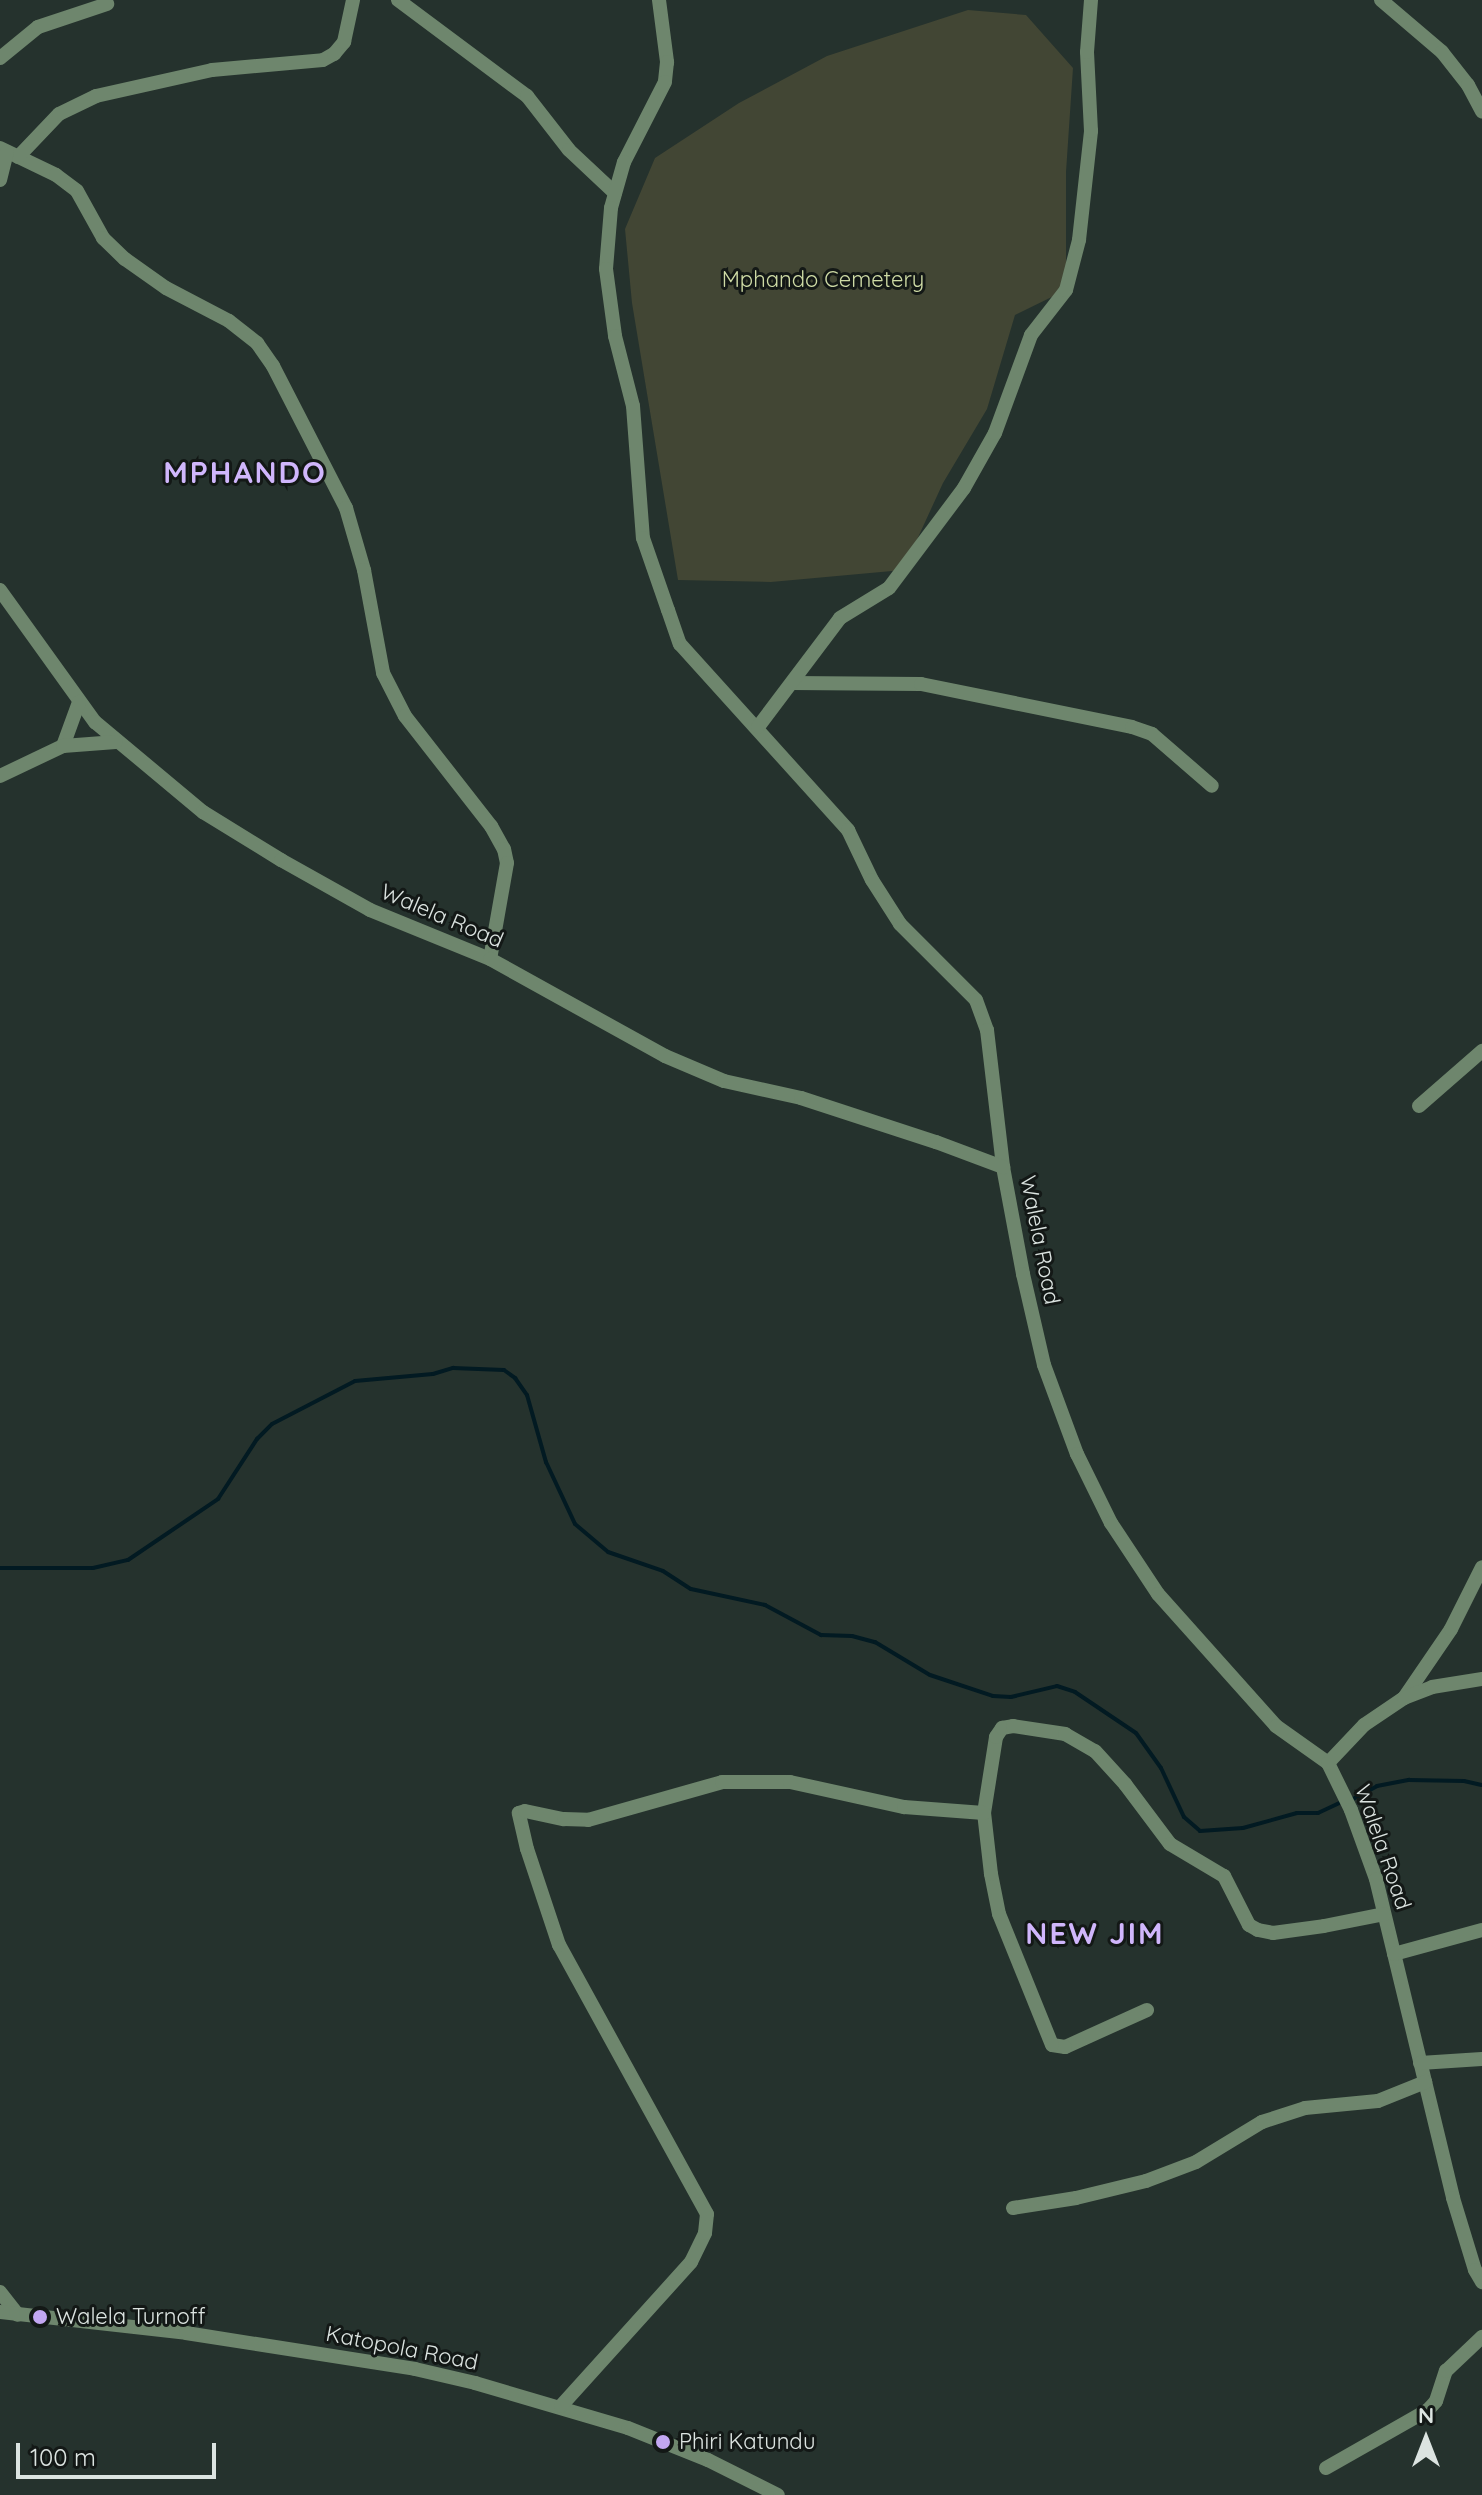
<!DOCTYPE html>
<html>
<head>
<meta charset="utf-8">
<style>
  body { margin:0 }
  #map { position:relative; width:1482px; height:2495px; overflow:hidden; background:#25322d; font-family:Quicksand,sans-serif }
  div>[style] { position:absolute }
  .green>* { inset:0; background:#424634 }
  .stream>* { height:4px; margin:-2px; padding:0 2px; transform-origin:2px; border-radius:2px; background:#021a22 }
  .minor>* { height:14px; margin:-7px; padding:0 7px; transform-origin:7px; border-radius:7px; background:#6e866d }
  .dots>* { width:22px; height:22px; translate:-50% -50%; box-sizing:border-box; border:4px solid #131816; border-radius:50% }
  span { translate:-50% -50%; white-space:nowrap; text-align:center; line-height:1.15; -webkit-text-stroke:6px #131816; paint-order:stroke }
  .park-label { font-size:22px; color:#cedba5 }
  .street-label { font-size:22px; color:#dce4e1 }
  .poi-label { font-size:22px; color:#dce4e1 }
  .left { translate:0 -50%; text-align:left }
  .district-label { font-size:30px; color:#d0b6fc; font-weight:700; letter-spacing:2px }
  .north { position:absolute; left:1386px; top:2399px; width:80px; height:80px; -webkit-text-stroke:6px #131816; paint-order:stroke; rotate:0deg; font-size:22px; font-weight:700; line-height:32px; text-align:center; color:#dce4e1 }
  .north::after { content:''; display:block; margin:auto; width:28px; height:36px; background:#dce4e1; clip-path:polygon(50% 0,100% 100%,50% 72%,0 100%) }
  .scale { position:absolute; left:16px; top:2443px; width:200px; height:36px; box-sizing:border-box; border:4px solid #dce4e1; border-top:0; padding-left:10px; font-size:24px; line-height:28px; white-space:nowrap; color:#dce4e1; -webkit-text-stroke:6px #131816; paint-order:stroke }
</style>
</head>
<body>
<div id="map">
  <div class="green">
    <i style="clip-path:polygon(968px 10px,1026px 15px,1073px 68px,1066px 172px,1066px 290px,1015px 315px,987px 409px,943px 483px,903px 570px,771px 582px,678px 580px,632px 303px,625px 229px,655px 158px,739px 103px,827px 56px)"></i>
  </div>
  <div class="stream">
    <i style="left:0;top:1568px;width:93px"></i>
    <i style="left:93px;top:1568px;width:36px;rotate:-13deg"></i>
    <i style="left:128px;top:1560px;width:109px;rotate:-34.1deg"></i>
    <i style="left:218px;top:1499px;width:72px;rotate:-57deg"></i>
    <i style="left:257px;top:1439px;width:21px;rotate:-45deg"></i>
    <i style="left:272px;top:1424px;width:93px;rotate:-27.4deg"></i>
    <i style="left:355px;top:1381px;width:78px;rotate:-5.1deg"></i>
    <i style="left:433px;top:1374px;width:21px;rotate:-17deg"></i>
    <i style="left:453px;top:1368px;width:51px;rotate:2.2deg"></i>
    <i style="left:504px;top:1370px;width:14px;rotate:36deg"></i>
    <i style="left:515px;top:1378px;width:21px;rotate:55deg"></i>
    <i style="left:527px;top:1395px;width:70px;rotate:74.2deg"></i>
    <i style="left:546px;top:1462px;width:68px;rotate:64.9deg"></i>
    <i style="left:575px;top:1524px;width:43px;rotate:40.3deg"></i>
    <i style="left:608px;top:1552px;width:58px;rotate:19.1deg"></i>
    <i style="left:663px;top:1571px;width:33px;rotate:33deg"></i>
    <i style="left:691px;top:1589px;width:76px;rotate:12.2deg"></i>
    <i style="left:765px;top:1605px;width:64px;rotate:28.2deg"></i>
    <i style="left:821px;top:1635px;width:31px;rotate:2deg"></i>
    <i style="left:852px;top:1636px;width:24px;rotate:15deg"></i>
    <i style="left:875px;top:1642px;width:64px;rotate:31deg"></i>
    <i style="left:930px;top:1675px;width:66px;rotate:18.4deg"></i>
    <i style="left:993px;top:1696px;width:18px;rotate:3deg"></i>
    <i style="left:1011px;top:1697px;width:47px;rotate:-13.4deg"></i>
    <i style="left:1057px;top:1686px;width:19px;rotate:18deg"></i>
    <i style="left:1075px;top:1692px;width:73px;rotate:33.9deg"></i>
    <i style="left:1136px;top:1733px;width:43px;rotate:54.5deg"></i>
    <i style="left:1161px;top:1768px;width:54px;rotate:64.9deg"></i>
    <i style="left:1184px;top:1817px;width:21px;rotate:41deg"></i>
    <i style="left:1200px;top:1831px;width:43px;rotate:-4deg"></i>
    <i style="left:1243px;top:1828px;width:56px;rotate:-15.5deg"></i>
    <i style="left:1297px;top:1813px;width:21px"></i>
    <i style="left:1318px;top:1813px;width:23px;rotate:-25deg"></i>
    <i style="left:1353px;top:1799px;width:27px;rotate:-28deg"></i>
    <i style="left:1377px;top:1786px;width:33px;rotate:-11deg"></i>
    <i style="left:1409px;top:1780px;width:55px;rotate:1deg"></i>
    <i style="left:1464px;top:1781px;width:18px;rotate:13deg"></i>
  </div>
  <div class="minor">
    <i style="left:398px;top:0;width:161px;rotate:36.7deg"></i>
    <i style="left:527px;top:96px;width:68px;rotate:52.1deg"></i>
    <i style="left:569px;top:150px;width:63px;rotate:43.1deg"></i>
    <i style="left:659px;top:0;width:63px;rotate:82.6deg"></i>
    <i style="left:667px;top:62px;width:20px;rotate:96deg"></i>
    <i style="left:665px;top:82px;width:90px;rotate:117.1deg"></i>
    <i style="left:624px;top:162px;width:48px;rotate:105.8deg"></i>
    <i style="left:611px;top:208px;width:61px;rotate:94.7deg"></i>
    <i style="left:606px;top:269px;width:68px;rotate:82.3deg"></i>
    <i style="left:615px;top:336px;width:72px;rotate:75.6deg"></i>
    <i style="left:633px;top:406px;width:132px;rotate:85.7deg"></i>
    <i style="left:643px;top:538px;width:76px;rotate:70.9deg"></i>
    <i style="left:668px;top:610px;width:36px;rotate:71deg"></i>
    <i style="left:680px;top:644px;width:251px;rotate:47.9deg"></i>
    <i style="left:848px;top:830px;width:55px;rotate:64.4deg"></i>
    <i style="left:872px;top:880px;width:52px;rotate:57.5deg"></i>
    <i style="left:900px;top:924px;width:107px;rotate:45deg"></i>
    <i style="left:976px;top:1000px;width:32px;rotate:70deg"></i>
    <i style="left:987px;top:1030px;width:138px;rotate:83.3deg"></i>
    <i style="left:1003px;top:1167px;width:109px;rotate:79.4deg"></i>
    <i style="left:1023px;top:1274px;width:93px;rotate:77deg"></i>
    <i style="left:1044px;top:1365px;width:95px;rotate:69.7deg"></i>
    <i style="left:1077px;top:1454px;width:77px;rotate:63.8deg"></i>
    <i style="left:1111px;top:1523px;width:85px;rotate:56.5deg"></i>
    <i style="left:1158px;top:1594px;width:177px;rotate:48.2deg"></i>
    <i style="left:1276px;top:1726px;width:64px;rotate:35.4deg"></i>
    <i style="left:1328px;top:1763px;width:52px;rotate:63.9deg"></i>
    <i style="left:1351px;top:1810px;width:73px;rotate:70.1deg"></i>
    <i style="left:1376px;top:1879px;width:328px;rotate:76.4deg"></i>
    <i style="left:1453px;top:2198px;width:75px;rotate:73deg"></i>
    <i style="left:1475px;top:2270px;width:14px;rotate:60deg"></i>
    <i style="left:1381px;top:0;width:80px;rotate:40.4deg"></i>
    <i style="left:1442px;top:52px;width:42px;rotate:51.8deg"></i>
    <i style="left:1468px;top:85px;width:30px;rotate:62deg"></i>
    <i style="left:0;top:58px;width:49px;rotate:-39.2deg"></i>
    <i style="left:38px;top:27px;width:73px;rotate:-18.4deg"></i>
    <i style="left:0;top:148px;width:62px;rotate:25.7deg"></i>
    <i style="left:56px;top:175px;width:26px;rotate:37deg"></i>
    <i style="left:77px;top:191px;width:54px;rotate:61deg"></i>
    <i style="left:103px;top:238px;width:30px;rotate:44deg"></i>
    <i style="left:125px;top:259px;width:50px;rotate:35.3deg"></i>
    <i style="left:166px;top:288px;width:71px;rotate:27.6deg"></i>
    <i style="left:229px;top:321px;width:36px;rotate:38deg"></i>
    <i style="left:257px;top:343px;width:28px;rotate:55deg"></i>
    <i style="left:273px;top:366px;width:160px;rotate:62.8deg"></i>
    <i style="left:346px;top:508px;width:65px;rotate:73.8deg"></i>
    <i style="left:364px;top:570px;width:105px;rotate:79.5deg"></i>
    <i style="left:383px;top:673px;width:48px;rotate:62.9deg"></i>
    <i style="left:405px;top:716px;width:140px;rotate:52deg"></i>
    <i style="left:491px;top:826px;width:26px;rotate:61deg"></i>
    <i style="left:504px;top:849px;width:14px;rotate:78deg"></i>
    <i style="left:507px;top:863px;width:97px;rotate:100deg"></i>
    <i style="left:18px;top:157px;width:59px;rotate:-46.4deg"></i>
    <i style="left:59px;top:114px;width:41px;rotate:-25.9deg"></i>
    <i style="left:96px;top:96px;width:119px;rotate:-12.6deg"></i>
    <i style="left:212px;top:70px;width:111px;rotate:-5.1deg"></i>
    <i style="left:323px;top:60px;width:13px;rotate:-29deg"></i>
    <i style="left:334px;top:54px;width:16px;rotate:-50deg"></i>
    <i style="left:344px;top:42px;width:43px;rotate:-77.9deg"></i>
    <i style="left:0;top:180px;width:29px;rotate:-76deg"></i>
    <i style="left:0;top:590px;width:163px;rotate:54.3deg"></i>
    <i style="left:95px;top:722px;width:141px;rotate:39.8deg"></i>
    <i style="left:203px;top:812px;width:92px;rotate:31.6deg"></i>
    <i style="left:281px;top:860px;width:102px;rotate:29.3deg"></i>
    <i style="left:370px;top:910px;width:130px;rotate:22.2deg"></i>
    <i style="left:490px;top:959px;width:200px;rotate:29deg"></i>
    <i style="left:665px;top:1056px;width:64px;rotate:23deg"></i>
    <i style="left:724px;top:1081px;width:79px;rotate:12.4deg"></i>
    <i style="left:801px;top:1098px;width:142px;rotate:18.1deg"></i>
    <i style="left:936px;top:1142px;width:72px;rotate:20.5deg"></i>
    <i style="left:792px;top:683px;width:129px;rotate:0.4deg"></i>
    <i style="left:921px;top:684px;width:215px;rotate:11.5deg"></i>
    <i style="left:1132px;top:727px;width:21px;rotate:19deg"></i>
    <i style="left:1152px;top:734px;width:79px;rotate:40.9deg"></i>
    <i style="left:758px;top:727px;width:136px;rotate:-53deg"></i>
    <i style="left:840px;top:618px;width:57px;rotate:-31.5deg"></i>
    <i style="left:889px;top:588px;width:125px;rotate:-53.1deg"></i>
    <i style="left:964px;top:488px;width:63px;rotate:-60.6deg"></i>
    <i style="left:995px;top:433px;width:104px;rotate:-69.8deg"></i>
    <i style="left:1031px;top:335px;width:57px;rotate:-52.1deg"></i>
    <i style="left:1066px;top:290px;width:52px;rotate:-75.4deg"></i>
    <i style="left:1079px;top:240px;width:110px;rotate:-83.7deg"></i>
    <i style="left:1091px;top:131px;width:79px;rotate:-92.9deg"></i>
    <i style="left:1087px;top:52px;width:52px;rotate:-85.6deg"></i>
    <i style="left:63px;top:746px;width:47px;rotate:-70deg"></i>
    <i style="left:0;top:776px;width:70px;rotate:-25.5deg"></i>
    <i style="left:63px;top:746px;width:53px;rotate:-4.3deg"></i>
    <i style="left:1419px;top:1106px;width:84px;rotate:-41.1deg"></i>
    <i style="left:1404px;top:1698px;width:83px;rotate:-55.7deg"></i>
    <i style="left:1451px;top:1629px;width:69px;rotate:-63.4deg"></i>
    <i style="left:1328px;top:1763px;width:52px;rotate:-46.5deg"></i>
    <i style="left:1364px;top:1725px;width:48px;rotate:-34deg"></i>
    <i style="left:1404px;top:1698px;width:30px;rotate:-21deg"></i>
    <i style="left:1432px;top:1687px;width:51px;rotate:-9.1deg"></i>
    <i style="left:1394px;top:1954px;width:91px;rotate:-15.3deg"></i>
    <i style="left:1147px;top:2010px;width:90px;rotate:155.7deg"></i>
    <i style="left:1065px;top:2047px;width:13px;rotate:-171deg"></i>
    <i style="left:1052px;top:2045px;width:141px;rotate:-112deg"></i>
    <i style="left:999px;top:1914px;width:41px;rotate:-101.3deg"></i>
    <i style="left:991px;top:1874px;width:61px;rotate:-96.5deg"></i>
    <i style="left:984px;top:1813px;width:77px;rotate:-81deg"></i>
    <i style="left:996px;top:1737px;width:11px;rotate:-56deg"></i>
    <i style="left:1002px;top:1728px;width:11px;rotate:-10deg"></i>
    <i style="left:1013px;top:1726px;width:53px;rotate:8.7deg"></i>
    <i style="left:1065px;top:1734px;width:34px;rotate:30deg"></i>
    <i style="left:1095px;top:1751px;width:45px;rotate:47.7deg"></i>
    <i style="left:1125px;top:1784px;width:75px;rotate:53.1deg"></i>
    <i style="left:1170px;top:1844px;width:63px;rotate:30.7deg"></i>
    <i style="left:1224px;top:1876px;width:55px;rotate:63deg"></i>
    <i style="left:1249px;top:1925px;width:10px;rotate:29deg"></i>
    <i style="left:1258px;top:1930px;width:15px;rotate:11deg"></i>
    <i style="left:1273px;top:1933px;width:51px;rotate:-7.8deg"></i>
    <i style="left:1324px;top:1926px;width:61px;rotate:-11.3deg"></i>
    <i style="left:1420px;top:2063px;width:62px;rotate:-3.7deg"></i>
    <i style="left:1013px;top:2208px;width:64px;rotate:-9deg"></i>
    <i style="left:1076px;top:2198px;width:72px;rotate:-13.7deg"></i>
    <i style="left:1146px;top:2181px;width:53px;rotate:-20.8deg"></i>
    <i style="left:1196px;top:2162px;width:77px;rotate:-31.2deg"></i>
    <i style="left:1262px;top:2122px;width:45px;rotate:-18deg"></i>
    <i style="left:1305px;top:2108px;width:73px;rotate:-5.5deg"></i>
    <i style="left:1378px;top:2101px;width:51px;rotate:-22deg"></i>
    <i style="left:0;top:2292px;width:29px;rotate:52deg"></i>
    <i style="left:0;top:2312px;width:187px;rotate:6.4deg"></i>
    <i style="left:186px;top:2333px;width:232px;rotate:8.9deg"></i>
    <i style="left:415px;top:2369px;width:62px;rotate:13.1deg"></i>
    <i style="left:475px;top:2383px;width:159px;rotate:16.4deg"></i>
    <i style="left:628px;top:2428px;width:86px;rotate:21.8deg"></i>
    <i style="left:708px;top:2460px;width:78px;rotate:26.6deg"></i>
    <i style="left:561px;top:2406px;width:194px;rotate:-47.9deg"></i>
    <i style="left:691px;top:2262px;width:32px;rotate:-64deg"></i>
    <i style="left:705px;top:2233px;width:19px;rotate:-84deg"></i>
    <i style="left:707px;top:2214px;width:307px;rotate:-118.8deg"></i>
    <i style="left:559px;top:1945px;width:101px;rotate:-108.4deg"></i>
    <i style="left:527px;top:1849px;width:37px;rotate:-103deg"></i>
    <i style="left:519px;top:1813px;width:6px;rotate:-18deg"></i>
    <i style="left:525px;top:1811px;width:40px;rotate:12deg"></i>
    <i style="left:564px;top:1819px;width:24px;rotate:2deg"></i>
    <i style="left:588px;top:1820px;width:139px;rotate:-15.8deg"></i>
    <i style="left:722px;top:1782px;width:68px"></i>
    <i style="left:790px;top:1782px;width:117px;rotate:12.4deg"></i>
    <i style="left:904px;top:1807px;width:80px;rotate:4.3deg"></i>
    <i style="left:1326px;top:2468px;width:117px;rotate:-29.6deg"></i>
    <i style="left:1428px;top:2410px;width:12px;rotate:-48deg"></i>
    <i style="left:1436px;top:2401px;width:32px;rotate:-72deg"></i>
    <i style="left:1446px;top:2371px;width:50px;rotate:-43.4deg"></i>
  </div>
  <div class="dots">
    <i style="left:40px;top:2317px;background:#c3a7f2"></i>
    <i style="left:663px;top:2442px;background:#c3a7f2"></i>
  </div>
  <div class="park-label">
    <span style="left:823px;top:280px">Mphando Cemetery</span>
  </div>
  <div class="street-label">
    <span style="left:442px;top:916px;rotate:23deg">Walela Road</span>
    <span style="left:1040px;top:1240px;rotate:79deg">Walela Road</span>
    <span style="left:1383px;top:1847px;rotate:71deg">Walela Road</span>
    <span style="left:402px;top:2348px;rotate:11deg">Katopola Road</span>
  </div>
  <div class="poi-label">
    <span class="left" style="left:56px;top:2317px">Walela Turnoff</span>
    <span class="left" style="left:679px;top:2442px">Phiri Katundu</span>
  </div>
  <div class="district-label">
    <span style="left:245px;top:472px">MPHANDO</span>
    <span style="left:1095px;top:1933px">NEW JIM</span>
  </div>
  <div class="north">N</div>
  <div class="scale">100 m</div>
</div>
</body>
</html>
